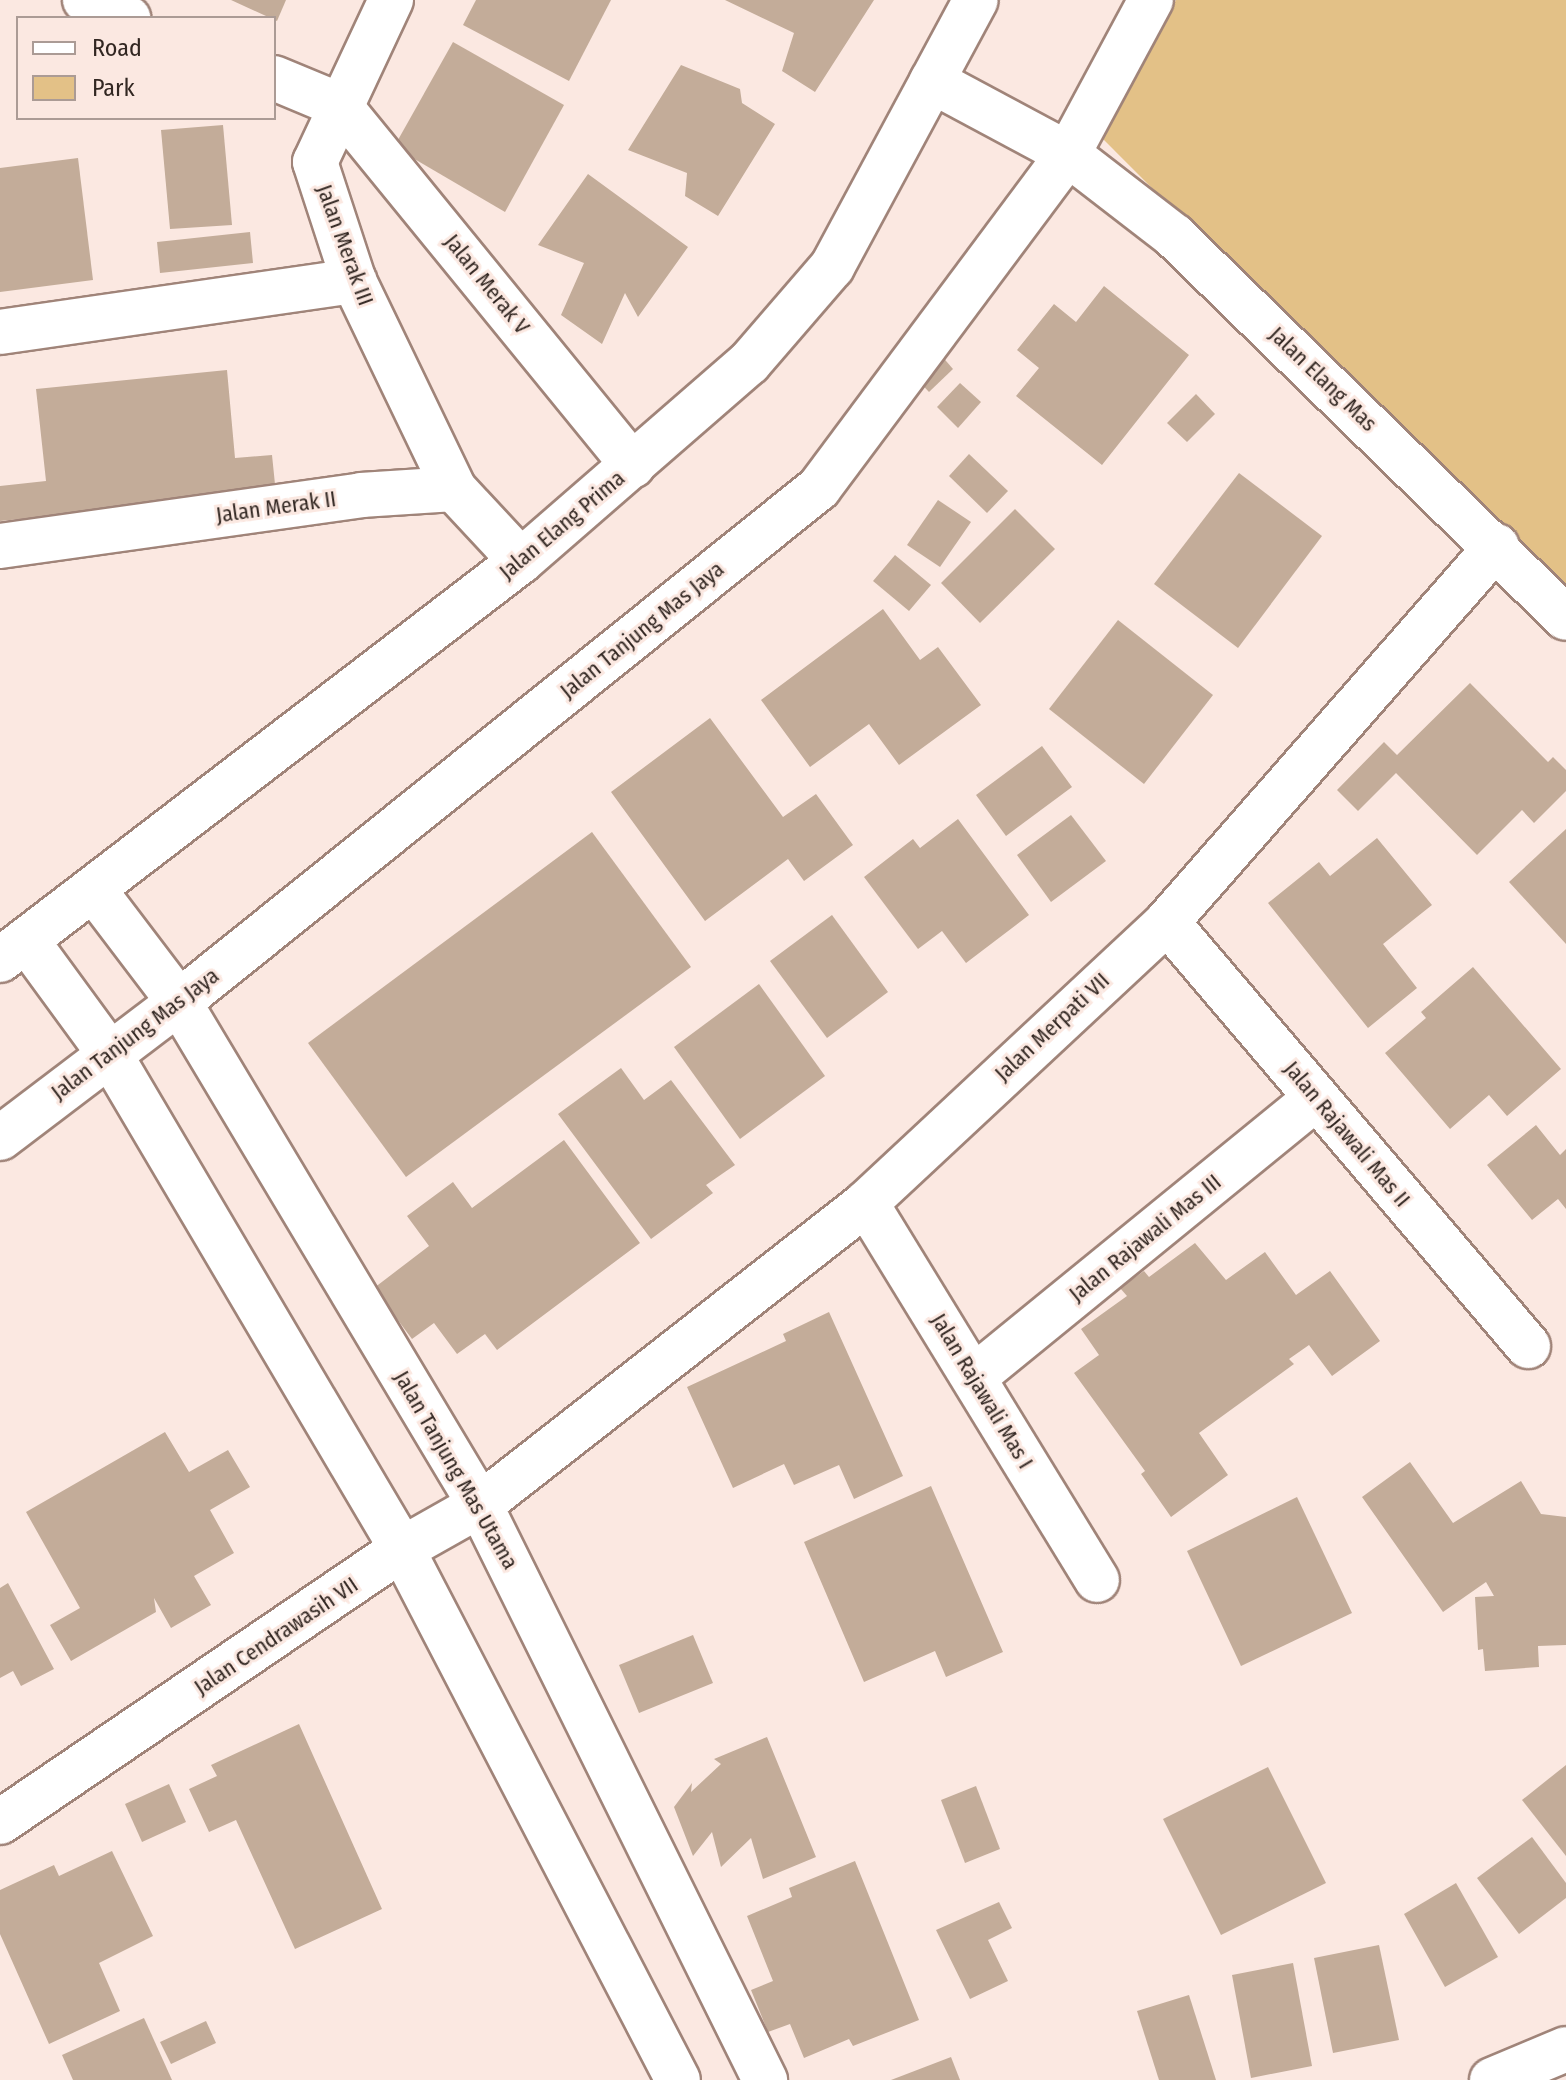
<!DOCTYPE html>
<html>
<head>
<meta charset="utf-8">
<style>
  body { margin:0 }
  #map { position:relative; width:1566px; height:2080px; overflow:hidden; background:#fbe8e1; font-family:"Fira Sans Condensed",sans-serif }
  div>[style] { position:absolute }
  .green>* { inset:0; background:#e3c187 }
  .building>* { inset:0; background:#c3ac99 }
  .roads { filter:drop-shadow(2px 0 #a08479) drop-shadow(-2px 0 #a08479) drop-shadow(0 2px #a08479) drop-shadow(0 -2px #a08479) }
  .minor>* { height:44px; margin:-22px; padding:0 22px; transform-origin:22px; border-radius:22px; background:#fff }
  span { translate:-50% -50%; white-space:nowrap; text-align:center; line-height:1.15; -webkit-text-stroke:6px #fbe8e1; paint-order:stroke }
  .street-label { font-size:22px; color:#322722 }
  .legend { position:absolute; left:16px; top:16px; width:260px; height:104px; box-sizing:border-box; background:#fbe8e1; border:2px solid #ab9b95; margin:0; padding:10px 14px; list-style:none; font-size:24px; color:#322722 }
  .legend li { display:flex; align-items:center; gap:16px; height:40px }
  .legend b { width:40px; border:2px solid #ab9b95 }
</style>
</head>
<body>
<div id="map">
  <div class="green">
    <i style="clip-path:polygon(1176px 0,1566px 0,1566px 603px,1101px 137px)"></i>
  </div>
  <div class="building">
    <i style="clip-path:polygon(231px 0,286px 0,277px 21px)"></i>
    <i style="clip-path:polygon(476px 0,611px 0,569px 81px,463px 25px)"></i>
    <i style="clip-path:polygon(725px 0,874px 0,815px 92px,782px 71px,794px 33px)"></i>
    <i style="clip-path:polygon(453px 42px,564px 105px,505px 212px,394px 147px)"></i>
    <i style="clip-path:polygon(681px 65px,740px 89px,742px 103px,775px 124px,718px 216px,685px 196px,687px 173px,628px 150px)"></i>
    <i style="clip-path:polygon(223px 125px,232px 225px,170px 229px,161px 130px)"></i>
    <i style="clip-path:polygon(78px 158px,93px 280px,0 292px,0 168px)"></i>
    <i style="clip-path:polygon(588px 174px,688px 247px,638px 317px,625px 293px,602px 344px,561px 315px,584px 263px,538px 245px)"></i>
    <i style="clip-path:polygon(250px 232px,253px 263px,160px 273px,157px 242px)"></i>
    <i style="clip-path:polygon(1104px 286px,1189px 355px,1102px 465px,1016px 396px,1039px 368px,1017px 350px,1054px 304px,1076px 322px)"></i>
    <i style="clip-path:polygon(940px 354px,953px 369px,929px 392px,915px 377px)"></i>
    <i style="clip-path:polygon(227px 370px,235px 458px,272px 455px,276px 494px,0 521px,0 486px,46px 481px,36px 389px)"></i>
    <i style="clip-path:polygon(960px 383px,981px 402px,958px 428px,937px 407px)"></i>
    <i style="clip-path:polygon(1196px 394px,1215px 414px,1187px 442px,1167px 423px)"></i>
    <i style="clip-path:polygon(969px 454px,1008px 491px,987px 513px,949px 476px)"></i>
    <i style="clip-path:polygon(1239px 473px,1322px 536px,1238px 648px,1154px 584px)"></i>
    <i style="clip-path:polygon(938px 500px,971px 522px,940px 567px,907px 545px)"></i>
    <i style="clip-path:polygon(1015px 509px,1055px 549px,980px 623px,941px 583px)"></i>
    <i style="clip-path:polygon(895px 555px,931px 585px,909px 611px,873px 581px)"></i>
    <i style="clip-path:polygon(883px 609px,920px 660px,938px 647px,981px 705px,899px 765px,869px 724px,810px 767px,761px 700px)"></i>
    <i style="clip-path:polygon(1118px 620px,1213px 695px,1144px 784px,1049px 709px)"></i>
    <i style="clip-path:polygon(1470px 683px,1548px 762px,1553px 757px,1566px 770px,1566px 791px,1534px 823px,1522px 810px,1477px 855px,1396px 773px,1358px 811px,1337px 790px,1384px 742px,1397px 755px)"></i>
    <i style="clip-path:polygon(710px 718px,783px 817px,816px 794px,853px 845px,804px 881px,788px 859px,705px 921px,611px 792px)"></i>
    <i style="clip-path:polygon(1042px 746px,1072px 787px,1006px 836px,976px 795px)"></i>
    <i style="clip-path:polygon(1071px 815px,1106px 861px,1051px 902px,1017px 855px)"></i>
    <i style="clip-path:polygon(958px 819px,1029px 915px,966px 963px,942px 931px,918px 949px,864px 877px,913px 839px,920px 848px)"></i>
    <i style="clip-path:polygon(1566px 829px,1566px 944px,1509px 882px)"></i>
    <i style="clip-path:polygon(592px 832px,691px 967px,406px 1177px,308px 1043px)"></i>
    <i style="clip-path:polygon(1377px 838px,1432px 905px,1383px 944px,1417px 988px,1368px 1028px,1268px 903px,1319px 862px,1330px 876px)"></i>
    <i style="clip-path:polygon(832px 915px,888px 992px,827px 1038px,770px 961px)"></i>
    <i style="clip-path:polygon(1473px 967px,1561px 1069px,1507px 1116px,1489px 1095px,1450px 1129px,1385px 1053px,1426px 1018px,1421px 1012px)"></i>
    <i style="clip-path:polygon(759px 984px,825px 1076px,740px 1139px,674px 1047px)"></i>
    <i style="clip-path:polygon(621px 1068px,644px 1100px,671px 1080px,735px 1165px,706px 1185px,713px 1193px,651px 1239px,558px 1114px)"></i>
    <i style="clip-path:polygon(1536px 1125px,1560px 1155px,1566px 1149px,1566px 1209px,1558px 1199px,1532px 1220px,1487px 1165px)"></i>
    <i style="clip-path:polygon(564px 1140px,640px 1243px,497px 1350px,485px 1334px,457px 1354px,434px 1323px,412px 1339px,374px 1288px,429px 1246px,407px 1216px,453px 1182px,472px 1208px)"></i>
    <i style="clip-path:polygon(1195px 1243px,1226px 1280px,1265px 1252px,1296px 1295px,1330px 1271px,1380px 1341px,1332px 1376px,1309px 1345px,1289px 1359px,1294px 1364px,1199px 1433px,1228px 1475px,1171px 1517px,1141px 1474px,1145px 1471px,1074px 1373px,1099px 1355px,1081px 1329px,1127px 1296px,1120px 1288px,1144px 1271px,1149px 1277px)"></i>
    <i style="clip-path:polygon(829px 1312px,903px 1476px,854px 1499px,839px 1465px,794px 1485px,784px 1464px,733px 1488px,687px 1387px,786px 1341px,783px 1334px)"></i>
    <i style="clip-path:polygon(165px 1432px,189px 1472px,228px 1450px,250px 1487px,210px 1510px,234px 1553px,194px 1576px,211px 1605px,171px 1628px,154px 1598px,156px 1612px,71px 1661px,50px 1625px,80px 1608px,26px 1512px)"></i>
    <i style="clip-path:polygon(1410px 1462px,1453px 1523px,1521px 1481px,1541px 1514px,1566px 1517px,1566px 1645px,1538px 1646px,1539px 1667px,1485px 1671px,1483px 1649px,1478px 1650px,1475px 1597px,1494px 1596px,1486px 1582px,1443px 1612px,1362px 1497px)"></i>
    <i style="clip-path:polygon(931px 1486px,1003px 1652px,946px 1677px,935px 1651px,864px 1682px,804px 1542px)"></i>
    <i style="clip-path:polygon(1297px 1497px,1352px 1613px,1241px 1666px,1187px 1551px)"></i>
    <i style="clip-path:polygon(8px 1583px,54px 1669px,21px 1686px,13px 1671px,0 1678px,0 1588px)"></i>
    <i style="clip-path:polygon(693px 1635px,713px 1683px,639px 1713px,619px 1665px)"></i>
    <i style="clip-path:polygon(299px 1724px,382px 1909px,295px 1949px,236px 1820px,209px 1832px,189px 1789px,217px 1776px,211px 1765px)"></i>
    <i style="clip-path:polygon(767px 1737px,816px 1857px,763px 1879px,751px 1838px,721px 1867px,712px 1832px,693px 1856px,674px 1807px,692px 1783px,691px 1792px,721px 1764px,714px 1759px)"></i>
    <i style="clip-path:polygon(1566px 1765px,1566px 1856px,1522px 1800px)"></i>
    <i style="clip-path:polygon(1268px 1767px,1326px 1883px,1221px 1935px,1163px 1819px)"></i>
    <i style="clip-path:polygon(169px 1784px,186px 1822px,142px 1842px,125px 1804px)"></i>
    <i style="clip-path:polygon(976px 1786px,1000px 1849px,965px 1863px,941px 1800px)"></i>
    <i style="clip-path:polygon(1532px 1837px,1566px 1883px,1566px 1898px,1519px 1934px,1477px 1878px)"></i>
    <i style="clip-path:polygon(112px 1851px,153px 1936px,99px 1963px,120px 2011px,49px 2044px,0 1934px,0 1890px,54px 1865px,59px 1876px)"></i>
    <i style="clip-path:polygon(855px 1861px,919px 2020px,853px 2046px,849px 2039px,804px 2058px,790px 2024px,768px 2032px,751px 1990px,773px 1981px,747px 1916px,792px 1897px,789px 1888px)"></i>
    <i style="clip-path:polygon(1456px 1883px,1498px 1957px,1445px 1987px,1404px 1914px)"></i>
    <i style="clip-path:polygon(999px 1902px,1012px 1928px,988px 1940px,1008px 1981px,970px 1999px,936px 1930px)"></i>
    <i style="clip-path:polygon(1379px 1945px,1399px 2040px,1333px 2053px,1314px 1958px)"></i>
    <i style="clip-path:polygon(1293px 1963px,1312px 2066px,1251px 2078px,1232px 1975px)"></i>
    <i style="clip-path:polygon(1189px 1995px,1216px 2080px,1159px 2080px,1137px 2011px)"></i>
    <i style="clip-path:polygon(144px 2018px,172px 2080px,73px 2080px,62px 2055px)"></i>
    <i style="clip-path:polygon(206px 2021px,216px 2043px,171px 2064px,160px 2042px)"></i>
    <i style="clip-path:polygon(951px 2057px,960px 2080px,891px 2080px)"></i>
  </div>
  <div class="roads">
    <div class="minor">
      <i style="left:85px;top:0;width:47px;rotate:22.7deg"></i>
      <i style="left:391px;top:0;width:179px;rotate:115.1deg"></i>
      <i style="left:315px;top:162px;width:125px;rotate:71.9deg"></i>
      <i style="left:354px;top:281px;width:231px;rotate:64.3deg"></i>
      <i style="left:274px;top:78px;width:70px;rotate:22.6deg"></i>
      <i style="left:339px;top:105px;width:465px;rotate:50.8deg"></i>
      <i style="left:932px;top:81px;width:154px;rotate:28.2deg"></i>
      <i style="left:1068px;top:154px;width:134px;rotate:37.7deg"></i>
      <i style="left:1174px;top:236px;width:547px;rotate:44.26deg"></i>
      <i style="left:0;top:332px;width:358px;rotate:-8.2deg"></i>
      <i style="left:0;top:546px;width:365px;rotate:-8deg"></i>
      <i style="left:361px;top:495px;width:93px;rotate:-3.7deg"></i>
      <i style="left:454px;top:489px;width:98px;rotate:47.1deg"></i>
      <i style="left:94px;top:890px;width:141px;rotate:52.8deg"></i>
      <i style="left:179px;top:1002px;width:586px;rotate:59.1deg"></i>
      <i style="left:480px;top:1505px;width:642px;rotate:63.63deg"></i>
      <i style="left:1167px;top:922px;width:557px;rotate:49.59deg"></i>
      <i style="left:27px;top:941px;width:139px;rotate:53.8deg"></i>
      <i style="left:109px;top:1053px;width:576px;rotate:59.43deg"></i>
      <i style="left:402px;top:1549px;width:598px;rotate:62.54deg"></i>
      <i style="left:0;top:960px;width:656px;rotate:-37.45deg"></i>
      <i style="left:521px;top:561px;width:302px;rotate:-41deg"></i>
      <i style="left:749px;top:363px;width:127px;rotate:-49.2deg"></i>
      <i style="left:832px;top:267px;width:303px;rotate:-61.7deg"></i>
      <i style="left:0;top:1138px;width:225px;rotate:-37.2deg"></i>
      <i style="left:179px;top:1002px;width:821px;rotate:-38.77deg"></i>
      <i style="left:819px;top:488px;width:417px;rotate:-53.3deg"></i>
      <i style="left:1068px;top:154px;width:175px;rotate:-61.7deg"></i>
      <i style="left:866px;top:1203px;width:442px;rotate:58.5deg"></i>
      <i style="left:974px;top:1377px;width:441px;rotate:-39.2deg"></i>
      <i style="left:0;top:1822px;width:486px;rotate:-34.2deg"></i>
      <i style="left:402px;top:1549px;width:90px;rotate:-29.4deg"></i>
      <i style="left:480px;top:1505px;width:490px;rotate:-38deg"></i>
      <i style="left:866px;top:1203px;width:412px;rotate:-43deg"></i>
      <i style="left:1167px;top:922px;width:500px;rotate:-48.73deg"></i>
      <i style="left:1492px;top:2080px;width:80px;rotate:-22.7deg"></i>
    </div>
  </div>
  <div class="street-label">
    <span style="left:345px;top:245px;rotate:70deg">Jalan Merak III</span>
    <span style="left:487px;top:284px;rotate:51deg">Jalan Merak V</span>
    <span style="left:1323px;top:379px;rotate:44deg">Jalan Elang Mas</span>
    <span style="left:276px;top:507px;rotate:-8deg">Jalan Merak II</span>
    <span style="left:562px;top:525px;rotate:-40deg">Jalan Elang Prima</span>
    <span style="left:642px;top:630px;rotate:-39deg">Jalan Tanjung Mas Jaya</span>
    <span style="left:1052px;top:1027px;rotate:-43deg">Jalan Merpati VII</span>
    <span style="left:135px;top:1034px;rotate:-37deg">Jalan Tanjung Mas Jaya</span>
    <span style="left:1347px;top:1134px;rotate:50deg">Jalan Rajawali Mas II</span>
    <span style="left:1145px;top:1238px;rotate:-39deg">Jalan Rajawali Mas III</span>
    <span style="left:982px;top:1391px;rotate:59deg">Jalan Rajawali Mas I</span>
    <span style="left:456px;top:1470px;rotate:60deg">Jalan Tanjung Mas Utama</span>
    <span style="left:276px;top:1636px;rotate:-34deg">Jalan Cendrawasih VII</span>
  </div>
  <ul class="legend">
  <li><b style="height:10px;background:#fff"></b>Road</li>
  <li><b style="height:22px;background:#e3c187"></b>Park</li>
  </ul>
</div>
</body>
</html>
